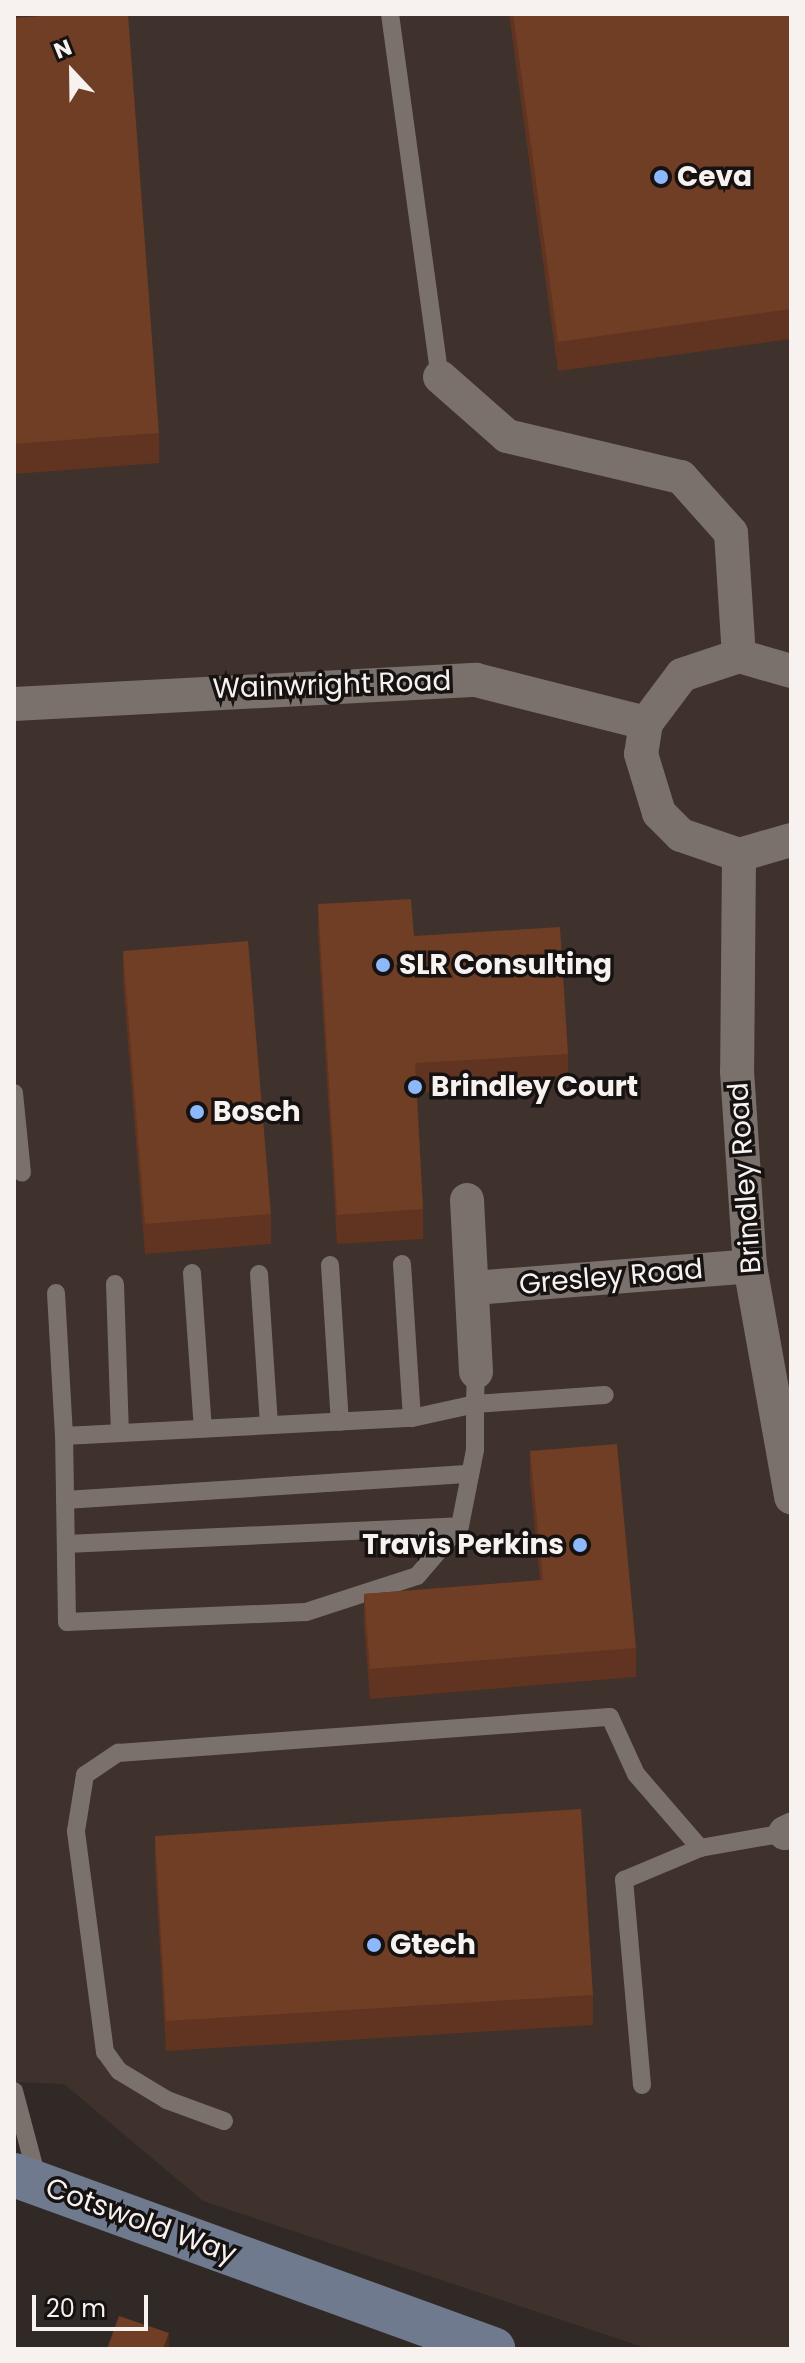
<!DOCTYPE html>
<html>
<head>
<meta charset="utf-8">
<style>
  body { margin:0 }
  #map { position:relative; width:805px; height:2363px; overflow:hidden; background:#312925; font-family:Poppins,sans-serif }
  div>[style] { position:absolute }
  .built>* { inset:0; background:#3f312b }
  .service>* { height:18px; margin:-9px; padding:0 9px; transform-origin:9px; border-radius:9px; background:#7a716c }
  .minor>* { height:34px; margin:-17px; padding:0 17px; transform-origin:17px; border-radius:17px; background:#7a716c }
  .secondary>* { height:44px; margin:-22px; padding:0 22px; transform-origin:22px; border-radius:22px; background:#707a8e }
  .wall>* { inset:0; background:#603420 }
  .shaded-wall>* { inset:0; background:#4e2b1a }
  .building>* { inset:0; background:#703d25 }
  .dots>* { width:22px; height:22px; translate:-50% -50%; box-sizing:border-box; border:4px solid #161211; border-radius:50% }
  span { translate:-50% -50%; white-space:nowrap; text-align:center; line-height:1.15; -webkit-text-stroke:7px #161211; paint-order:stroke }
  .poi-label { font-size:28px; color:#f7f2f0; font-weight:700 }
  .left { translate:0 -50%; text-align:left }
  .right { translate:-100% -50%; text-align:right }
  .street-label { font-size:28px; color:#f7f2f0 }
  .frame { position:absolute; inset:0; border:16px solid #f7f2f0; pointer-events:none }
  .north { position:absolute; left:32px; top:32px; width:80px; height:80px; -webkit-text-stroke:6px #161211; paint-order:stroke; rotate:338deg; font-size:22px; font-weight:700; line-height:32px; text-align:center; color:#f7f2f0 }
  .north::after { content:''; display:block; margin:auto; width:28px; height:36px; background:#f7f2f0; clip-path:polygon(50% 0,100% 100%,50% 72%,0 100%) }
  .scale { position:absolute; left:32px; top:2295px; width:116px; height:36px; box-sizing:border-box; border:4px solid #f7f2f0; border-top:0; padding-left:10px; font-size:24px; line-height:28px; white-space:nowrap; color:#f7f2f0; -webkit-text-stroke:6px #161211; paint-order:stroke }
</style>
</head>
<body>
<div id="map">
  <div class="built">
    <i style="clip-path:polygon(14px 14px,791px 14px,791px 2349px,649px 2349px,203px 2201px,64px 2084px,14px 2082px)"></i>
  </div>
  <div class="service">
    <i style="left:390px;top:14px;width:366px;rotate:82.2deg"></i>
    <i style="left:14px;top:1093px;width:80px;rotate:84.3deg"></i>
    <i style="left:402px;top:1264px;width:154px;rotate:86.3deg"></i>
    <i style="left:330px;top:1265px;width:157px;rotate:86.4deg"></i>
    <i style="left:192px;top:1273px;width:156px;rotate:86deg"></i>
    <i style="left:259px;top:1274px;width:151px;rotate:86.2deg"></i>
    <i style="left:115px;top:1284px;width:149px;rotate:88.1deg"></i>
    <i style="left:56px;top:1293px;width:143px;rotate:86.8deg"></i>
    <i style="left:476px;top:1372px;width:32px;rotate:92deg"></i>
    <i style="left:475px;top:1404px;width:46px;rotate:90deg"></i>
    <i style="left:475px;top:1450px;width:77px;rotate:101.2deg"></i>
    <i style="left:460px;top:1526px;width:66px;rotate:130.7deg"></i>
    <i style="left:417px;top:1576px;width:117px;rotate:162deg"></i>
    <i style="left:306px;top:1612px;width:239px;rotate:177.6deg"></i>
    <i style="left:67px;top:1622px;width:186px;rotate:-90.9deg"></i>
    <i style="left:64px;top:1436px;width:348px;rotate:-3deg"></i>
    <i style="left:412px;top:1418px;width:65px;rotate:-12.5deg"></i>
    <i style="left:475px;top:1404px;width:130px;rotate:-4deg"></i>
    <i style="left:65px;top:1500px;width:406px;rotate:-3.7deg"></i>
    <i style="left:66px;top:1544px;width:394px;rotate:-2.6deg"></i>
    <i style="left:642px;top:2085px;width:206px;rotate:-95deg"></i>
    <i style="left:624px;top:1880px;width:82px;rotate:-22.8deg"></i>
    <i style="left:700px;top:1848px;width:86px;rotate:-10deg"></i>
    <i style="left:14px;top:2091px;width:93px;rotate:75.1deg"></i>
    <i style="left:224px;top:2121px;width:61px;rotate:-159.8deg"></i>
    <i style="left:167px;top:2100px;width:56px;rotate:-148.9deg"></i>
    <i style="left:119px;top:2071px;width:24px;rotate:-126deg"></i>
    <i style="left:105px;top:2052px;width:223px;rotate:-97.5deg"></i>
    <i style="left:76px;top:1831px;width:57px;rotate:-80.9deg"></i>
    <i style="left:85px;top:1775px;width:40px;rotate:-34deg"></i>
    <i style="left:118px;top:1753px;width:493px;rotate:-4.2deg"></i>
    <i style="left:610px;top:1717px;width:63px;rotate:65.5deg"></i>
    <i style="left:636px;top:1774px;width:98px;rotate:49.1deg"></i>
  </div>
  <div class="minor">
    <i style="left:440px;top:377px;width:89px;rotate:41.4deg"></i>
    <i style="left:507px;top:436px;width:179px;rotate:13.3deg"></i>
    <i style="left:681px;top:477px;width:75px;rotate:48.2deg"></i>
    <i style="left:731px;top:533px;width:123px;rotate:86.3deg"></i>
    <i style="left:791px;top:671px;width:54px;rotate:-163.9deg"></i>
    <i style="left:739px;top:656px;width:60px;rotate:161.6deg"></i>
    <i style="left:682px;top:675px;width:60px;rotate:126.9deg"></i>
    <i style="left:646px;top:723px;width:31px;rotate:99deg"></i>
    <i style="left:641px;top:754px;width:62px;rotate:73deg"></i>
    <i style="left:659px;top:813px;width:31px;rotate:45deg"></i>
    <i style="left:681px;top:835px;width:61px;rotate:19deg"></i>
    <i style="left:739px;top:855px;width:54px;rotate:-16.1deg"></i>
    <i style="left:14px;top:704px;width:463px;rotate:-3deg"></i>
    <i style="left:476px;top:680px;width:175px;rotate:14.2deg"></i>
    <i style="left:739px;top:855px;width:216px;rotate:90.5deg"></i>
    <i style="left:737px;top:1071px;width:195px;rotate:86.2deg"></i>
    <i style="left:750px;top:1266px;width:235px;rotate:79.9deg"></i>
    <i style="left:467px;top:1200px;width:172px;rotate:87deg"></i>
    <i style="left:473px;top:1288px;width:278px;rotate:-4.5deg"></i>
    <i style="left:785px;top:1833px;width:7px;rotate:-27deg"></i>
  </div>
  <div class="secondary">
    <i style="left:14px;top:2175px;width:510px;rotate:19.96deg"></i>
  </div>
  <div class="wall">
    <i style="clip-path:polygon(509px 14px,791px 14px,791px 339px,558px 371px)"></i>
    <i style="clip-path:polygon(14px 18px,159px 433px,159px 463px,14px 474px)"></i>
    <i style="clip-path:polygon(318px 904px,414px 936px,568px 1054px,568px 1084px,417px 1093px,423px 1209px,423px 1239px,337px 1244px,318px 934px)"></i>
    <i style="clip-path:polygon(123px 951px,271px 1214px,271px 1244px,145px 1254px,123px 981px)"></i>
    <i style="clip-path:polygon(530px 1451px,636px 1648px,636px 1677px,370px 1699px,364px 1624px,364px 1594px,540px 1580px,530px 1481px)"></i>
    <i style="clip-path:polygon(155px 1836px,593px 1995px,593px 2025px,166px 2051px,155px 1866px)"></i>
  </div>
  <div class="shaded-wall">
    <i style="clip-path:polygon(169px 2333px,169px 2349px,163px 2349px)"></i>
  </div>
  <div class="building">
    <i style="clip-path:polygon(70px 14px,128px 14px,159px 433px,14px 444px,14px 18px)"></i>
    <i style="clip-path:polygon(513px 14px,791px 14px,791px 309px,558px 342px)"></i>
    <i style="clip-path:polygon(411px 899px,414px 936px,560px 927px,568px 1054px,415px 1063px,423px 1209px,337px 1215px,318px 904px)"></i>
    <i style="clip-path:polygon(248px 941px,271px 1214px,145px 1224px,123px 951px)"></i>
    <i style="clip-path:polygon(617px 1444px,636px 1648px,370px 1669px,364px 1594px,543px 1580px,530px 1451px)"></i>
    <i style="clip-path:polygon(581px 1809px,593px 1995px,166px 2021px,155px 1836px)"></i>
    <i style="clip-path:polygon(119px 2316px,169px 2333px,163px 2349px,107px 2349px)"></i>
  </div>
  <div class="dots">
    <i style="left:661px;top:177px;background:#8db9fc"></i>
    <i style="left:383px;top:965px;background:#8db9fc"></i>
    <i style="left:415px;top:1087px;background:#8db9fc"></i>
    <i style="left:197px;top:1112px;background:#8db9fc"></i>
    <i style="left:580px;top:1545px;background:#8db9fc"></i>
    <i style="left:374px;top:1945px;background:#8db9fc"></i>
  </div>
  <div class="poi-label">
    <span class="left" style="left:677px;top:177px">Ceva</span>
    <span class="left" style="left:399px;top:965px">SLR Consulting</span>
    <span class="left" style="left:431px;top:1087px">Brindley Court</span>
    <span class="left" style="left:213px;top:1112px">Bosch</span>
    <span class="right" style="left:564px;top:1545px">Travis Perkins</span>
    <span class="left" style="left:390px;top:1945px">Gtech</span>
  </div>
  <div class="street-label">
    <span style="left:332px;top:685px;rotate:-2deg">Wainwright Road</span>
    <span style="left:745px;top:1178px;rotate:-94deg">Brindley Road</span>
    <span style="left:611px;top:1277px;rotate:-5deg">Gresley Road</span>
    <span style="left:141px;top:2221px;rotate:20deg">Cotswold Way</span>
  </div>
  <div class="frame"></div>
  <div class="north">N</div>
  <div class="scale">20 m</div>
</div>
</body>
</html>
